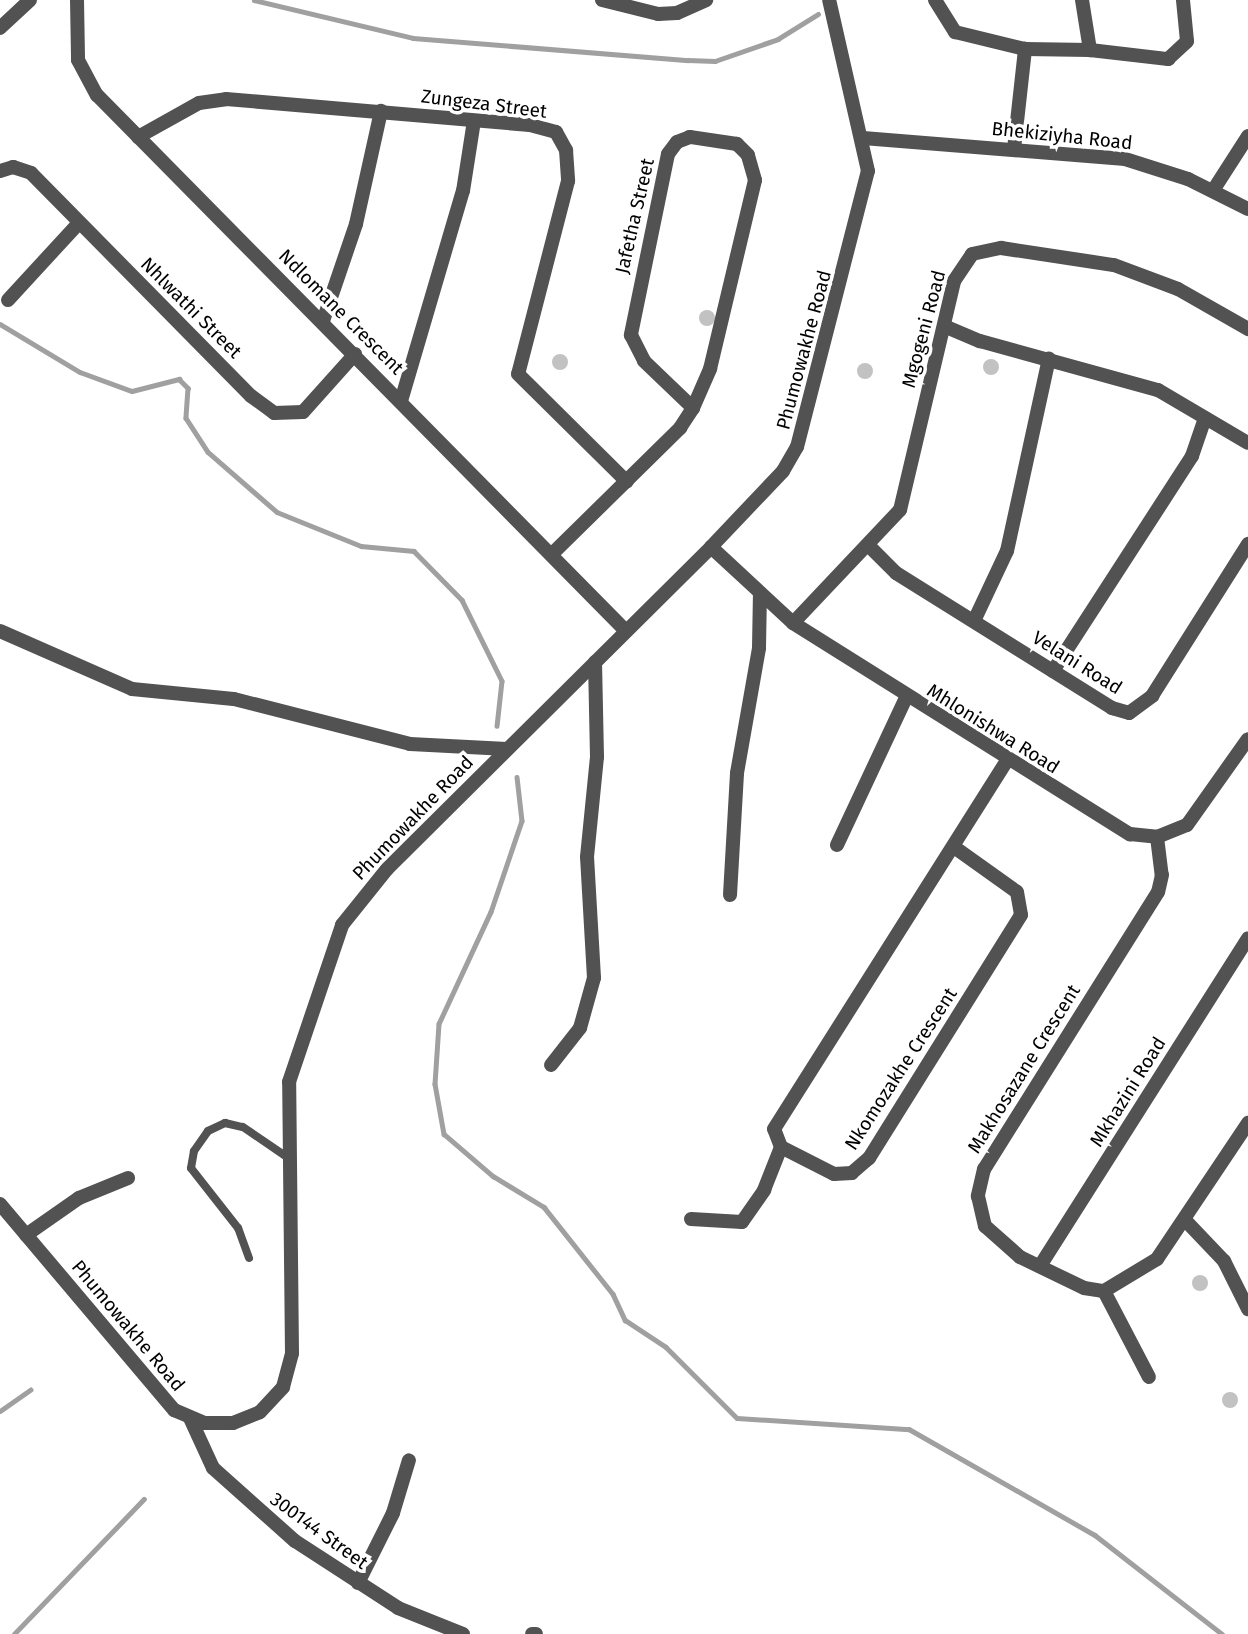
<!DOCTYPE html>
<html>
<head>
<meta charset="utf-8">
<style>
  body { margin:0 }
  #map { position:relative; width:1248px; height:1634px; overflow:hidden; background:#fff; font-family:"Fira Sans",sans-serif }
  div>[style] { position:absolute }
  .stream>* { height:4.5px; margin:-2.25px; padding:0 2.25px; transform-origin:2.25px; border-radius:2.25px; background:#a0a0a0 }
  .building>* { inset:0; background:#c2c2c2 }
  .round { border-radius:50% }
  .service>* { height:8px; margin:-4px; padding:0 4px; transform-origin:4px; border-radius:4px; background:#525252 }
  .minor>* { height:14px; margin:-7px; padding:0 7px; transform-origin:7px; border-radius:7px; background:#525252 }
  span { translate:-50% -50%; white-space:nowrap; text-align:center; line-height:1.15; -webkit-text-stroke:7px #fff; paint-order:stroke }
  .street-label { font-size:19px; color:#000 }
</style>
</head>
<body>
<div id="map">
  <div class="stream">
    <i style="left:254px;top:0;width:163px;rotate:13.4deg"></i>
    <i style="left:413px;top:38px;width:276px;rotate:4.6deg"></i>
    <i style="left:688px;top:60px;width:27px;rotate:2deg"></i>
    <i style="left:715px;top:61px;width:67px;rotate:-19.2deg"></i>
    <i style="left:778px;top:39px;width:47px;rotate:-32deg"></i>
    <i style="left:0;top:324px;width:93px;rotate:31deg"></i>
    <i style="left:80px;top:372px;width:55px;rotate:20.1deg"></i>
    <i style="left:132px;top:391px;width:49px;rotate:-14.3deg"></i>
    <i style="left:179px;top:379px;width:13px;rotate:45deg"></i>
    <i style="left:188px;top:388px;width:30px;rotate:94deg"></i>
    <i style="left:186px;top:418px;width:40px;rotate:57.1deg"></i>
    <i style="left:208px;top:452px;width:91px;rotate:41deg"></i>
    <i style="left:277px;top:512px;width:91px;rotate:22deg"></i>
    <i style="left:361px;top:546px;width:53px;rotate:5.4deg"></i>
    <i style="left:414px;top:551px;width:69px;rotate:45.6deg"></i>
    <i style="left:462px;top:600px;width:90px;rotate:63.7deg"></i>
    <i style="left:502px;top:681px;width:45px;rotate:96.3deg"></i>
    <i style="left:517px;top:777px;width:44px;rotate:83.5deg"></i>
    <i style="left:522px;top:821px;width:96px;rotate:108.8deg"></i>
    <i style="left:491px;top:912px;width:123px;rotate:114.9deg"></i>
    <i style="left:439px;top:1024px;width:60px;rotate:93.8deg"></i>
    <i style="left:435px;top:1084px;width:51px;rotate:79.8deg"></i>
    <i style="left:444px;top:1134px;width:65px;rotate:40.6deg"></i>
    <i style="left:493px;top:1176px;width:60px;rotate:31.3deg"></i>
    <i style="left:544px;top:1207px;width:111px;rotate:51.6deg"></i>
    <i style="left:613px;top:1294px;width:29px;rotate:65deg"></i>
    <i style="left:625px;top:1320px;width:49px;rotate:33.4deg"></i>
    <i style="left:666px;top:1347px;width:100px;rotate:45deg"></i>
    <i style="left:737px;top:1418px;width:172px;rotate:3.7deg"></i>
    <i style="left:909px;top:1429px;width:214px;rotate:29.7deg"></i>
    <i style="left:1095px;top:1535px;width:161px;rotate:37.9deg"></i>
    <i style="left:0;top:1411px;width:37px;rotate:-35deg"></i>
    <i style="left:14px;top:1634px;width:187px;rotate:-46.1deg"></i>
  </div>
  <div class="building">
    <i class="round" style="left:699px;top:310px;width:16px;height:16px"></i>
    <i class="round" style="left:552px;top:354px;width:16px;height:16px"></i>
    <i class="round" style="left:983px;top:359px;width:16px;height:16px"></i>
    <i class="round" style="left:857px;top:363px;width:16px;height:16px"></i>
    <i class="round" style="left:1192px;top:1275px;width:16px;height:16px"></i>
    <i class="round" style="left:1222px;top:1392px;width:16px;height:16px"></i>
  </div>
  <div class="service">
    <i style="left:249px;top:1258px;width:32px;rotate:-110deg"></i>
    <i style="left:238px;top:1228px;width:76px;rotate:-128.1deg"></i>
    <i style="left:191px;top:1168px;width:17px;rotate:-80deg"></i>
    <i style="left:194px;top:1151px;width:24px;rotate:-55deg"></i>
    <i style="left:208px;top:1131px;width:19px;rotate:-25deg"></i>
    <i style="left:225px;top:1123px;width:18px;rotate:13deg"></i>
    <i style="left:243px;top:1127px;width:53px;rotate:34.3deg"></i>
  </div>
  <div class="minor">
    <i style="left:77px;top:0;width:60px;rotate:89deg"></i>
    <i style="left:78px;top:60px;width:40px;rotate:62deg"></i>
    <i style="left:97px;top:95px;width:753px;rotate:45.38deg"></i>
    <i style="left:602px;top:0;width:58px;rotate:14deg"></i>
    <i style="left:658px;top:14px;width:19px;rotate:-3deg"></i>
    <i style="left:677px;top:13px;width:32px;rotate:-24deg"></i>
    <i style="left:935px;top:0;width:38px;rotate:58deg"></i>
    <i style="left:955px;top:32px;width:72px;rotate:13.7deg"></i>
    <i style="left:1025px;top:49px;width:65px;rotate:0.9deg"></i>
    <i style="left:1082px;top:0;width:51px;rotate:80.9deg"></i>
    <i style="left:1090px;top:50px;width:79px;rotate:6.6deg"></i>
    <i style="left:1168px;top:59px;width:26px;rotate:-43deg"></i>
    <i style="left:1187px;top:41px;width:41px;rotate:-95.6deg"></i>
    <i style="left:0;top:28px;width:41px;rotate:-43deg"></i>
    <i style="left:138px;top:137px;width:70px;rotate:-29.1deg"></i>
    <i style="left:199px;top:103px;width:27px;rotate:-8deg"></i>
    <i style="left:226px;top:99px;width:305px;rotate:4.9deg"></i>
    <i style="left:530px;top:125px;width:27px;rotate:15deg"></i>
    <i style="left:556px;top:132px;width:21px;rotate:61deg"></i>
    <i style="left:566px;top:150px;width:31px;rotate:86deg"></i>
    <i style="left:568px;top:181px;width:199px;rotate:104.5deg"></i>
    <i style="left:518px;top:374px;width:153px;rotate:44.7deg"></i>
    <i style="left:863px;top:138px;width:263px;rotate:4.6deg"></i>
    <i style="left:1125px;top:159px;width:66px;rotate:17.6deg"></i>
    <i style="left:1188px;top:179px;width:67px;rotate:26.6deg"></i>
    <i style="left:1014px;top:149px;width:101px;rotate:-83.7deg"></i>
    <i style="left:0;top:171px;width:14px;rotate:-17deg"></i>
    <i style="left:13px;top:167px;width:19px;rotate:18deg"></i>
    <i style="left:31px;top:173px;width:313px;rotate:45.4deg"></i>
    <i style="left:251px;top:396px;width:29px;rotate:36deg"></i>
    <i style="left:274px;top:413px;width:29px;rotate:-2deg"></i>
    <i style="left:303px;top:412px;width:78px;rotate:-48.1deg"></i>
    <i style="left:1214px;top:189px;width:63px;rotate:-57.3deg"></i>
    <i style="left:8px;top:300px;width:103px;rotate:-47.4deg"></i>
    <i style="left:323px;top:321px;width:102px;rotate:-71.2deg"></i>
    <i style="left:356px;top:224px;width:116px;rotate:-77.5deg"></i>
    <i style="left:944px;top:326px;width:39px;rotate:23deg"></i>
    <i style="left:980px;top:341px;width:185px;rotate:15.4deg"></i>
    <i style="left:1158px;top:390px;width:104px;rotate:30.5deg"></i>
    <i style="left:401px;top:401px;width:219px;rotate:-73.6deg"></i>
    <i style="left:463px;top:191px;width:71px;rotate:-81.1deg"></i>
    <i style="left:711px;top:547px;width:112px;rotate:42.8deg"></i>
    <i style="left:793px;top:623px;width:398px;rotate:32.1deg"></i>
    <i style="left:1130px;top:834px;width:27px;rotate:6deg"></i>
    <i style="left:1157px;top:837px;width:32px;rotate:-22deg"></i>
    <i style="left:1187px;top:825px;width:105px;rotate:-54.7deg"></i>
    <i style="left:870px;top:547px;width:37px;rotate:45deg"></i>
    <i style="left:896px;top:573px;width:255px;rotate:32deg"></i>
    <i style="left:1112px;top:708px;width:18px;rotate:16deg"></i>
    <i style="left:1129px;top:713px;width:29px;rotate:-36deg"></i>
    <i style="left:1152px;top:696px;width:180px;rotate:-57.7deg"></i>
    <i style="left:552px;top:554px;width:180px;rotate:-44.5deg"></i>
    <i style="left:680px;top:428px;width:24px;rotate:-57deg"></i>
    <i style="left:693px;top:408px;width:43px;rotate:-66.4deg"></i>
    <i style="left:710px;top:369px;width:194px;rotate:-76.6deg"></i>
    <i style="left:755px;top:180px;width:26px;rotate:-106deg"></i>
    <i style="left:748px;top:155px;width:16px;rotate:-135deg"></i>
    <i style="left:737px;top:144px;width:48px;rotate:-171.5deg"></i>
    <i style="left:690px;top:137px;width:14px;rotate:159deg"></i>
    <i style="left:677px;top:142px;width:15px;rotate:127deg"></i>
    <i style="left:668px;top:154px;width:185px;rotate:101.6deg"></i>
    <i style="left:631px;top:335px;width:29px;rotate:63deg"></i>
    <i style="left:644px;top:361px;width:68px;rotate:43.8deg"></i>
    <i style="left:974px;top:621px;width:77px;rotate:-64.8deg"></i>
    <i style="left:1007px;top:551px;width:197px;rotate:-77.7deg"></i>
    <i style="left:793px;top:623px;width:156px;rotate:-46.6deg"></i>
    <i style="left:900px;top:510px;width:235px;rotate:-76.7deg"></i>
    <i style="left:954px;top:281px;width:32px;rotate:-56deg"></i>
    <i style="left:972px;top:254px;width:30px;rotate:-12deg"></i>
    <i style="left:1001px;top:248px;width:114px;rotate:8.6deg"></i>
    <i style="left:1114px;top:265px;width:68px;rotate:20.6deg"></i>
    <i style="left:1178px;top:289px;width:81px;rotate:29.7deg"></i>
    <i style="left:0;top:631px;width:144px;rotate:23.7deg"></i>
    <i style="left:132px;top:689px;width:102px;rotate:5.6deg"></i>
    <i style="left:234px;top:699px;width:182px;rotate:14.3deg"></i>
    <i style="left:410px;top:744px;width:97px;rotate:3deg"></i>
    <i style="left:1053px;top:671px;width:256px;rotate:-57.1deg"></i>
    <i style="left:1192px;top:456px;width:40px;rotate:-71.1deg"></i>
    <i style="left:1157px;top:837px;width:38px;rotate:83deg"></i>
    <i style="left:1162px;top:875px;width:17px;rotate:103deg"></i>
    <i style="left:1158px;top:892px;width:327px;rotate:122.1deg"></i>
    <i style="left:984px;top:1169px;width:28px;rotate:103deg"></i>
    <i style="left:978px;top:1196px;width:31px;rotate:77deg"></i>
    <i style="left:985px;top:1226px;width:47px;rotate:41.5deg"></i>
    <i style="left:1020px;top:1257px;width:71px;rotate:25.8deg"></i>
    <i style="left:1084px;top:1288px;width:20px;rotate:9deg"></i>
    <i style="left:1104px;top:1291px;width:62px;rotate:-31.1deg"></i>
    <i style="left:1157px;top:1259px;width:164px;rotate:-56.2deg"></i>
    <i style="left:837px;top:845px;width:162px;rotate:-64.9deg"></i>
    <i style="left:954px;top:847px;width:77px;rotate:35.5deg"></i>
    <i style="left:1017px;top:892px;width:23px;rotate:80deg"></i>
    <i style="left:1021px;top:915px;width:287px;rotate:122deg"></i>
    <i style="left:869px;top:1158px;width:23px;rotate:139deg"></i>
    <i style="left:852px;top:1173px;width:18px;rotate:177deg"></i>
    <i style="left:834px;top:1174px;width:59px;rotate:-153deg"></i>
    <i style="left:781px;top:1147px;width:19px;rotate:-111deg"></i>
    <i style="left:774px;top:1129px;width:436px;rotate:-57.7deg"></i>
    <i style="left:730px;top:895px;width:122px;rotate:-86.7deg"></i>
    <i style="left:737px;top:773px;width:127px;rotate:-80deg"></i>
    <i style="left:759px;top:648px;width:55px;rotate:-89deg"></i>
    <i style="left:551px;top:1065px;width:47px;rotate:-51.9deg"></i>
    <i style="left:580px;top:1028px;width:52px;rotate:-74.4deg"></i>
    <i style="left:594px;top:978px;width:121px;rotate:-93.3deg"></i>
    <i style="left:587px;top:857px;width:100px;rotate:-84.3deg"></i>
    <i style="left:597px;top:757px;width:95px;rotate:-91.2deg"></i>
    <i style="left:0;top:1204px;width:270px;rotate:49.8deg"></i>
    <i style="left:174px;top:1410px;width:33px;rotate:23deg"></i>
    <i style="left:204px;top:1423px;width:29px"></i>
    <i style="left:233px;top:1423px;width:29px;rotate:-22deg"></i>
    <i style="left:260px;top:1412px;width:34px;rotate:-47deg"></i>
    <i style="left:283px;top:1387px;width:35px;rotate:-75deg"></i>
    <i style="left:292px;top:1353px;width:271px;rotate:-90.6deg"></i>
    <i style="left:289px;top:1082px;width:166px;rotate:-71.3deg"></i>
    <i style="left:342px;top:925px;width:72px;rotate:-51.2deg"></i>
    <i style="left:387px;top:869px;width:457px;rotate:-44.8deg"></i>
    <i style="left:711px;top:547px;width:105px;rotate:-46.5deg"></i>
    <i style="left:783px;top:471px;width:28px;rotate:-60deg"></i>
    <i style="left:797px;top:447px;width:285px;rotate:-75.6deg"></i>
    <i style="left:868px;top:171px;width:175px;rotate:-102.8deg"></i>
    <i style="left:691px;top:1219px;width:51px;rotate:3.4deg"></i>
    <i style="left:742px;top:1222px;width:39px;rotate:-55deg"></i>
    <i style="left:764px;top:1190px;width:46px;rotate:-68.4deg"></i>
    <i style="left:1185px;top:1220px;width:57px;rotate:46.4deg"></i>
    <i style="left:1224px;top:1261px;width:54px;rotate:63.4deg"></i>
    <i style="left:26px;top:1235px;width:65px;rotate:-34.9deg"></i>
    <i style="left:79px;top:1198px;width:53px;rotate:-22.2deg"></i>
    <i style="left:1040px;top:1266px;width:388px;rotate:-57.6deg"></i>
    <i style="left:1104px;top:1291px;width:97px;rotate:62.4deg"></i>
    <i style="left:190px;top:1418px;width:55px;rotate:65.3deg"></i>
    <i style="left:213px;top:1468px;width:110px;rotate:41.7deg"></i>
    <i style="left:295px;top:1541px;width:123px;rotate:33deg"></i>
    <i style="left:398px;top:1608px;width:70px;rotate:21.8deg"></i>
    <i style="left:358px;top:1583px;width:78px;rotate:-63.4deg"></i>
    <i style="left:393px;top:1513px;width:55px;rotate:-73.2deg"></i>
    <i style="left:532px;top:1634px;width:4px"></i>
  </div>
  <div class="street-label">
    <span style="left:484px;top:104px;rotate:7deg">Zungeza Street</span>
    <span style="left:1062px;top:136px;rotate:6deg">Bhekiziyha Road</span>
    <span style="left:635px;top:216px;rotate:-77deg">Jafetha Street</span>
    <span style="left:191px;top:308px;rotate:45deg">Nhlwathi Street</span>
    <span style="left:341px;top:312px;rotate:45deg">Ndlomane Crescent</span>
    <span style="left:924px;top:329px;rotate:-75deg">Mgogeni Road</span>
    <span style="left:804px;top:350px;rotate:-75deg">Phumowakhe Road</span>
    <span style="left:1077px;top:663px;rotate:32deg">Velani Road</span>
    <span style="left:993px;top:729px;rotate:32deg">Mhlonishwa Road</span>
    <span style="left:413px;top:818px;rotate:-46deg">Phumowakhe Road</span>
    <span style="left:901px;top:1069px;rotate:-57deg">Nkomozakhe Crescent</span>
    <span style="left:1024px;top:1069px;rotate:-58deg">Makhosazane Crescent</span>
    <span style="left:1128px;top:1092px;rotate:-58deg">Mkhazini Road</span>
    <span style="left:128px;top:1326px;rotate:50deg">Phumowakhe Road</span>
    <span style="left:319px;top:1531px;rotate:36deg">300144 Street</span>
  </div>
</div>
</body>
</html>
